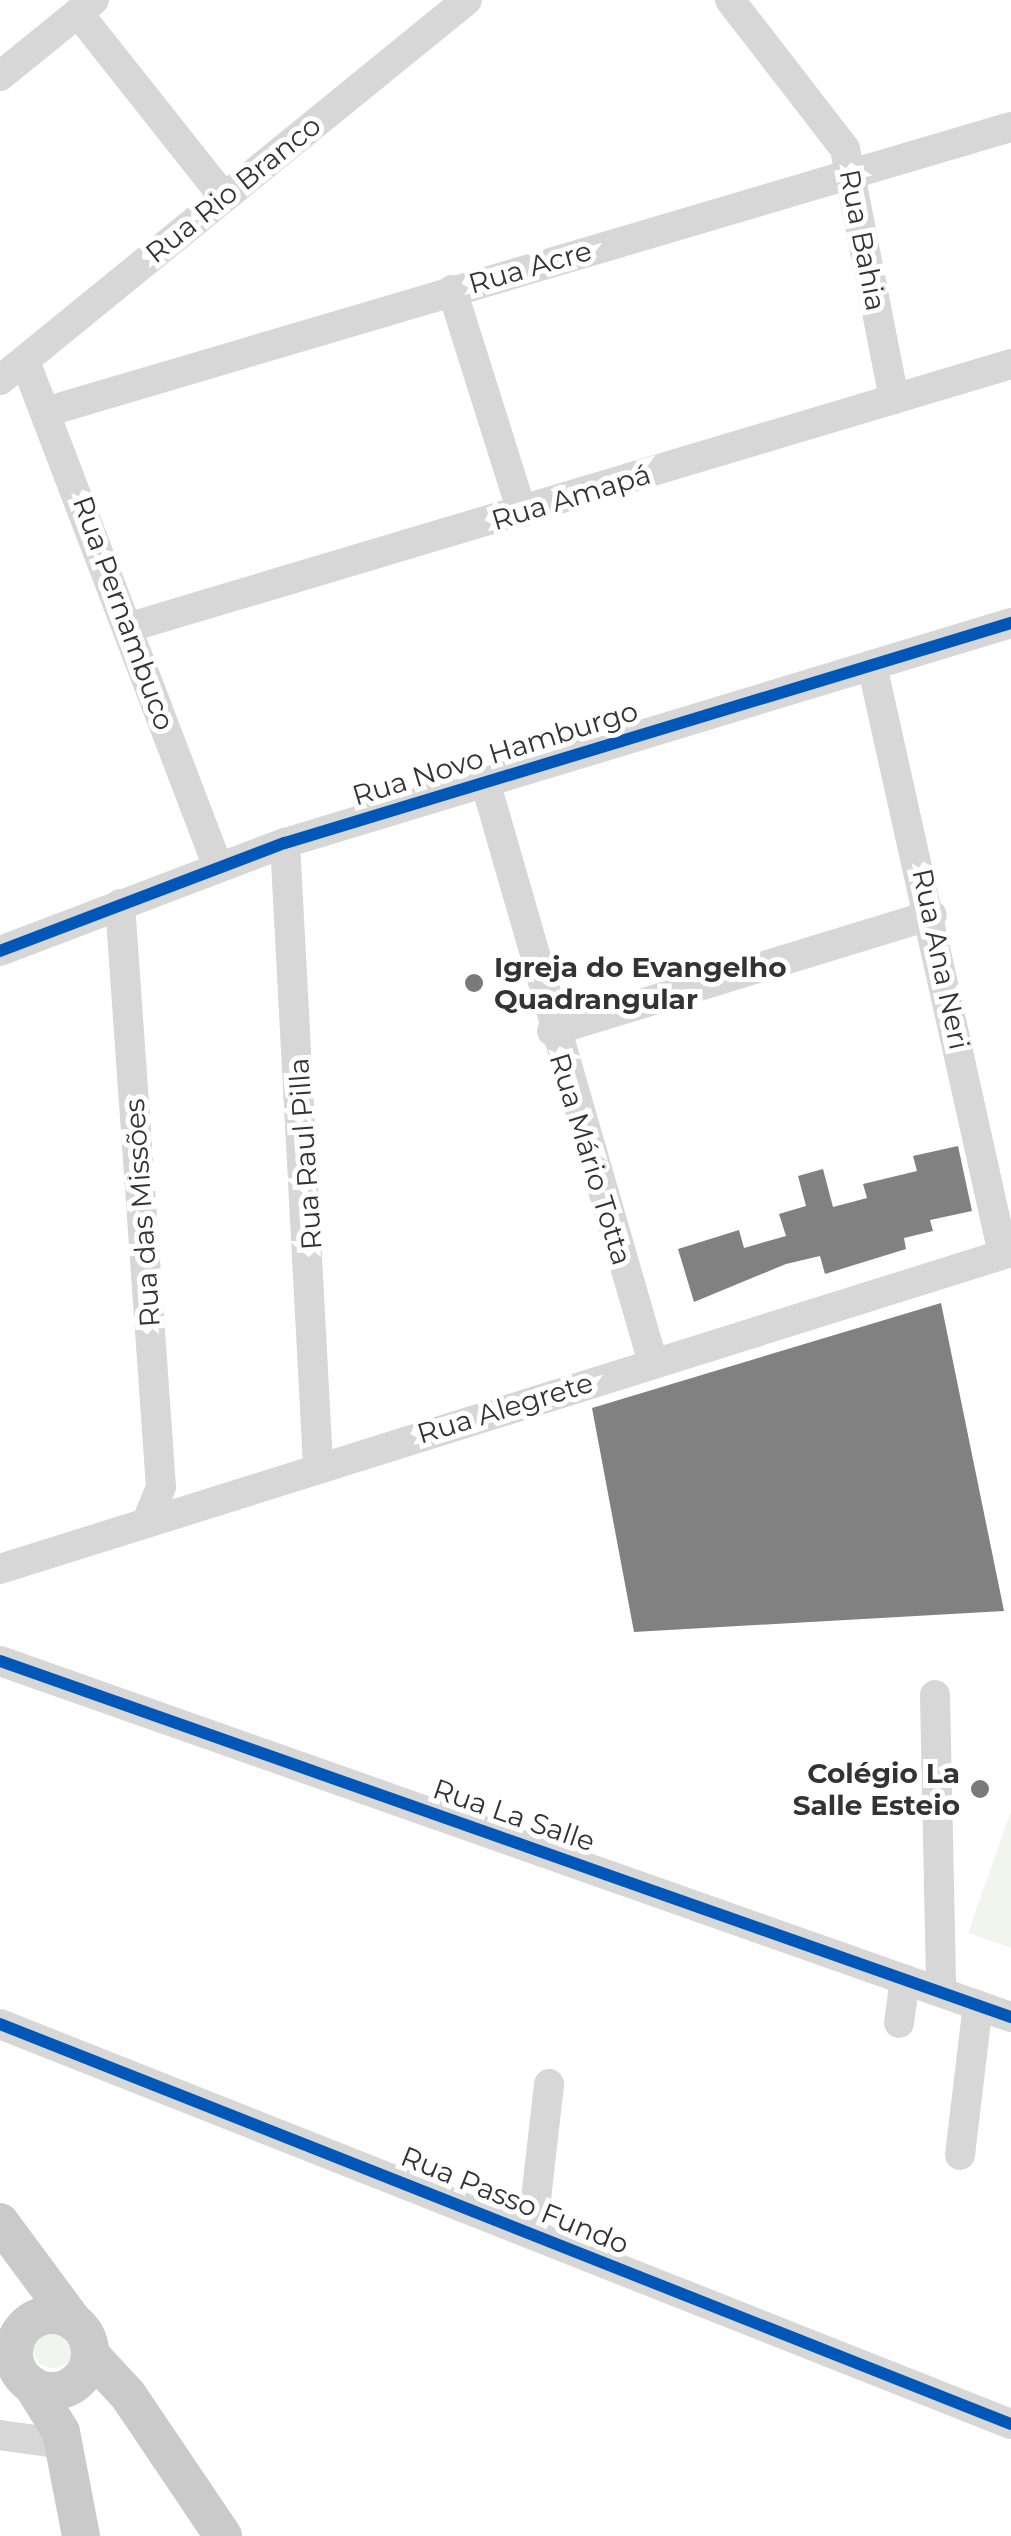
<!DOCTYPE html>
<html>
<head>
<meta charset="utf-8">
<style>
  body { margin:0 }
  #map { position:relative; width:1011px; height:2536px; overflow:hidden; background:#fff; font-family:Montserrat,sans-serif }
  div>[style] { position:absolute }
  .green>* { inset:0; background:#f1f5ed }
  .round { border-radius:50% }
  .building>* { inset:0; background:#818181 }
  .minor>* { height:30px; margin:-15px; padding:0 15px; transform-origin:15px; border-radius:15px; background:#d7d7d7 }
  .major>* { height:38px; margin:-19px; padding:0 19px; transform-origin:19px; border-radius:19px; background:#cacaca }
  .major>.ring { margin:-19px; padding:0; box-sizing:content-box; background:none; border:38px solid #cacaca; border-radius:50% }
  .cycleway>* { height:12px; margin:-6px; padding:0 6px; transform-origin:6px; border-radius:6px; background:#0057b8 }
  .dots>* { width:28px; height:28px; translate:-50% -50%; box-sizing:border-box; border:5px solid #fff; border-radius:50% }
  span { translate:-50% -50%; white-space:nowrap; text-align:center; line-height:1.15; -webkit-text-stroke:10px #fff; paint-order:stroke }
  .street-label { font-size:28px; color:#333 }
  .poi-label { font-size:28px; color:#333; font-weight:700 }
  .left { translate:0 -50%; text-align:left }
  .right { translate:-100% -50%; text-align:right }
</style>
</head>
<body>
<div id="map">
  <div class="green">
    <i style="clip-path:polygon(1011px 1811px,1011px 1948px,968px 1933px)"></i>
    <i class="round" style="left:33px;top:2328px;width:40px;height:40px"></i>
  </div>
  <div class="building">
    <i style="clip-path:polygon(958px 1146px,972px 1211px,930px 1220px,933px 1231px,904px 1238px,906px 1249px,825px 1274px,820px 1256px,786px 1264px,694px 1302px,678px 1249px,739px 1230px,744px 1248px,786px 1236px,779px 1214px,806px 1206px,798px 1176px,823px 1169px,833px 1207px,867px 1198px,863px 1184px,917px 1171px,913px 1156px)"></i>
    <i style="clip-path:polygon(941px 1303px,1004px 1611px,634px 1632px,592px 1408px)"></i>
  </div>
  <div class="minor">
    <i style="left:730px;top:0;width:188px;rotate:52.3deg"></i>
    <i style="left:845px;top:149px;width:255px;rotate:78.9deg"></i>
    <i style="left:78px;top:13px;width:233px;rotate:51.6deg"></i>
    <i style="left:0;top:76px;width:121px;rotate:-39deg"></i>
    <i style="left:452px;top:290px;width:233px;rotate:72.5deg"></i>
    <i style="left:25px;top:361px;width:542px;rotate:69.12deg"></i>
    <i style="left:0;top:380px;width:602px;rotate:-39.14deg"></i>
    <i style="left:49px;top:411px;width:1003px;rotate:-16.45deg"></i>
    <i style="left:130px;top:627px;width:919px;rotate:-16.62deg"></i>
    <i style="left:872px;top:665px;width:603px;rotate:77.46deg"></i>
    <i style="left:485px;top:781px;width:606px;rotate:73.9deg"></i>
    <i style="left:285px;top:843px;width:622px;rotate:86.96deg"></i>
    <i style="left:120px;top:904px;width:584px;rotate:85.98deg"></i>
    <i style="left:161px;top:1487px;width:35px;rotate:112deg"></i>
    <i style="left:0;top:951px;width:305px;rotate:-20.8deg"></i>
    <i style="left:285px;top:843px;width:759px;rotate:-16.86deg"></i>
    <i style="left:552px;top:1031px;width:397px;rotate:-17deg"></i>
    <i style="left:0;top:1569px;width:1060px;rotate:-17.41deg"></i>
    <i style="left:0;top:1661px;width:1072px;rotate:19.4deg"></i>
    <i style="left:935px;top:1695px;width:297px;rotate:88.8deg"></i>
    <i style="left:899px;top:2023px;width:44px;rotate:-82.2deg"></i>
    <i style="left:0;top:2024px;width:1087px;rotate:21.59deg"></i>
    <i style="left:960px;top:2155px;width:151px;rotate:-83.2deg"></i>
    <i style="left:532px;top:2234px;width:151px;rotate:-83.5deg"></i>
    <i style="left:0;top:2435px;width:65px;rotate:8deg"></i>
  </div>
  <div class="major">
    <i style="left:0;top:2222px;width:124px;rotate:53.5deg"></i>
    <i class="ring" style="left:14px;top:2315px;width:38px;height:38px"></i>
    <i style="left:90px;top:2354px;width:56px;rotate:47.2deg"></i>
    <i style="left:128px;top:2395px;width:170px;rotate:56deg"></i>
    <i style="left:32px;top:2385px;width:55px;rotate:58.3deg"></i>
    <i style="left:61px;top:2432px;width:106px;rotate:79.1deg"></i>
  </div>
  <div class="cycleway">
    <i style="left:0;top:951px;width:305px;rotate:-20.8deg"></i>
    <i style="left:285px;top:843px;width:759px;rotate:-16.86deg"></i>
    <i style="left:0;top:1661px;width:1072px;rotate:19.4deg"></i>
    <i style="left:0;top:2024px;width:1087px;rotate:21.59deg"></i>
  </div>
  <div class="dots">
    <i style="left:474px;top:983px;background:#7a7a7a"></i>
    <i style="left:980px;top:1789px;background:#7a7a7a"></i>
  </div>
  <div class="street-label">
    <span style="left:233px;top:189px;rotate:-39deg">Rua Rio Branco</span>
    <span style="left:863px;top:240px;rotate:79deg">Rua Bahia</span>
    <span style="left:530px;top:267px;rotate:-16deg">Rua Acre</span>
    <span style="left:571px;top:497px;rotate:-17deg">Rua Amapá</span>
    <span style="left:124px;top:613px;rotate:70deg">Rua Pernambuco</span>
    <span style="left:495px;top:753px;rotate:-17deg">Rua Novo Hamburgo</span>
    <span style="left:941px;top:959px;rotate:78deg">Rua Ana Neri</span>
    <span style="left:305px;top:1154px;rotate:-94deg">Rua Raul Pilla</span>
    <span style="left:591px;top:1159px;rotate:73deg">Rua Mário Totta</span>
    <span style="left:142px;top:1213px;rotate:-94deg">Rua das Missões</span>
    <span style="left:505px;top:1408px;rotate:-17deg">Rua Alegrete</span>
    <span style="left:514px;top:1815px;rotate:19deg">Rua La Salle</span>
    <span style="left:515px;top:2200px;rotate:22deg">Rua Passo Fundo</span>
  </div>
  <div class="poi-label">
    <span class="left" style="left:494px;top:983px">Igreja do Evangelho<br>Quadrangular</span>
    <span class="right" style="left:960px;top:1789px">Colégio La<br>Salle Esteio</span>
  </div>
</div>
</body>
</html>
